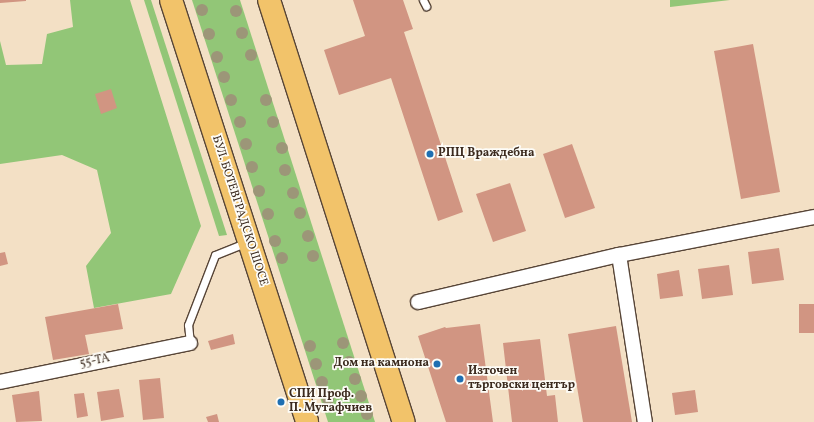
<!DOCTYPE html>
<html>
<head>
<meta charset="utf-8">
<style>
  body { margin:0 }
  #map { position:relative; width:814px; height:422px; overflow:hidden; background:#f3e0c5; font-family:Vollkorn,serif }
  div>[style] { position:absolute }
  .green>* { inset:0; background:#92c677 }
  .building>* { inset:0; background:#d19582 }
  .roads { filter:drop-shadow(1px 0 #574537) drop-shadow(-1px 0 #574537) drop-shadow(0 1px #574537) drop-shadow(0 -1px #574537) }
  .lane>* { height:7px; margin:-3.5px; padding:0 3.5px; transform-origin:3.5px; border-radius:3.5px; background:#fff }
  .street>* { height:14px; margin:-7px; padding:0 7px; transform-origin:7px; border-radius:7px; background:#fff }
  .primary>* { height:22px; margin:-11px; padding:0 11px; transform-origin:11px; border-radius:11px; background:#f2c36a }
  .trees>* { width:12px; height:12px; margin:-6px; border-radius:50%; background:#9c9678 }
  .dots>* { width:11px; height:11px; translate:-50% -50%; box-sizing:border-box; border:2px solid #fdfcf7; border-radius:50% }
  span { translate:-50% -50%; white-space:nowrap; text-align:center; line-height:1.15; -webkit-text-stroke:3.5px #fdfcf7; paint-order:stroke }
  .poi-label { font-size:12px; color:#3b2a1e; font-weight:700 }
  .left { translate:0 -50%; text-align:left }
  .right { translate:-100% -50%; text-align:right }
  .street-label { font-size:12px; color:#3b2a1e }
</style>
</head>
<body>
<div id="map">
  <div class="green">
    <i style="clip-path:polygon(70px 0,130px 0,201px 226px,171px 294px,94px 308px,86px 266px,111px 233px,97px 170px,62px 155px,0 164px,0 41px,6px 65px,42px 64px,47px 34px,73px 27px)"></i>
    <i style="clip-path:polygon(144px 0,151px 0,227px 235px,219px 236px)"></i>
    <i style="clip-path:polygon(192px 0,240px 0,375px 422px,328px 422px)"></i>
    <i style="clip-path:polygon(670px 0,730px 0,670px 7px)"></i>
  </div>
  <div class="building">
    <i style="clip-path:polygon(0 0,26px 0,26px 1px,0 3px)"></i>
    <i style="clip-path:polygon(353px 0,403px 0,413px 29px,404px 32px,463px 212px,438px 221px,391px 78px,339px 95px,324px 50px,365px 36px)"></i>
    <i style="clip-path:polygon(753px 44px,780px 192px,741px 199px,714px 51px)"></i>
    <i style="clip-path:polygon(111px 89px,117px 108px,101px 114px,95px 94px)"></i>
    <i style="clip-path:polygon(572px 144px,595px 208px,565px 218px,543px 154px)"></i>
    <i style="clip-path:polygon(510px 183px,526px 231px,493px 242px,476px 194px)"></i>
    <i style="clip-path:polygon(779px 248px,784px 280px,752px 284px,748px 252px)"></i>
    <i style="clip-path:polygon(5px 252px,8px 264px,0 266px,0 253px)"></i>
    <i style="clip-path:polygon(729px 265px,733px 295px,702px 299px,698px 269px)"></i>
    <i style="clip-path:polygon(679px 270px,683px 296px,660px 299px,657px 274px)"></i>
    <i style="clip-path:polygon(118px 304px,123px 329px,85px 335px,89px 354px,53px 360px,45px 317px)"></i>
    <i style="clip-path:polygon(799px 304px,814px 304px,814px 333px,799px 333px)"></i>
    <i style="clip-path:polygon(480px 324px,493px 422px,446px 422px,418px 336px,445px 327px,446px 328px)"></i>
    <i style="clip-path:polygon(616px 326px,632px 422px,583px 422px,568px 334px)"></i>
    <i style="clip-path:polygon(233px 334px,235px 344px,211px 350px,208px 341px)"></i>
    <i style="clip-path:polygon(540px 339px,547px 396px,555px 395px,558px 422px,512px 422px,503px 343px)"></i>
    <i style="clip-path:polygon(160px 378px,164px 418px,143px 420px,139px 380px)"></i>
    <i style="clip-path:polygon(119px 389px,124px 417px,101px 421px,97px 392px)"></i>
    <i style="clip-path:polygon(695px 390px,698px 412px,675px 415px,672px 393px)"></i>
    <i style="clip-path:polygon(39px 391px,42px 421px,16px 422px,12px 395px)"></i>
    <i style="clip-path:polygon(84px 393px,88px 416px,77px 418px,74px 394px)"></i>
    <i style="clip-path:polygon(217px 414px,219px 422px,208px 422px,206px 417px)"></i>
  </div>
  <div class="roads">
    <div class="lane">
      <i style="left:423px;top:0;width:7px;rotate:63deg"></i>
      <i style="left:190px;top:343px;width:18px;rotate:-96deg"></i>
      <i style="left:188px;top:325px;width:75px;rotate:-68.9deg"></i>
      <i style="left:215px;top:255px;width:35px;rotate:-22deg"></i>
    </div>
    <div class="street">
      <i style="left:619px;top:255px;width:169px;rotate:81.2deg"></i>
      <i style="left:418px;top:302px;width:206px;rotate:-13.2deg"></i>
      <i style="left:619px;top:255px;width:199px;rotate:-11deg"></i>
      <i style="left:0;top:382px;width:194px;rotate:-11.6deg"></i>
    </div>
    <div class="primary">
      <i style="left:171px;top:0;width:443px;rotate:72.1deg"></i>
      <i style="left:269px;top:0;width:443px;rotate:72.3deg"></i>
    </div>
  </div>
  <div class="trees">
    <i style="left:202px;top:10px"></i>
    <i style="left:236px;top:11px"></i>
    <i style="left:242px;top:33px"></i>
    <i style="left:209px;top:34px"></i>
    <i style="left:251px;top:55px"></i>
    <i style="left:217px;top:57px"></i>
    <i style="left:224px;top:77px"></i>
    <i style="left:231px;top:100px"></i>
    <i style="left:266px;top:100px"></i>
    <i style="left:240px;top:122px"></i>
    <i style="left:273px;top:122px"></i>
    <i style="left:246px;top:144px"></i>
    <i style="left:282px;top:148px"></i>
    <i style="left:252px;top:167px"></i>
    <i style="left:285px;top:170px"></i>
    <i style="left:259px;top:191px"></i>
    <i style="left:293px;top:193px"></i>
    <i style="left:300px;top:213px"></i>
    <i style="left:268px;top:214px"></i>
    <i style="left:308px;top:236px"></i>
    <i style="left:275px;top:241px"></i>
    <i style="left:313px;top:256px"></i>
    <i style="left:282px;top:258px"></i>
    <i style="left:343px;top:343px"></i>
    <i style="left:310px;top:346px"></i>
    <i style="left:349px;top:362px"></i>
    <i style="left:316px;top:364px"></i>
    <i style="left:355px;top:379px"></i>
    <i style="left:322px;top:382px"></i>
    <i style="left:361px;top:396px"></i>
    <i style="left:328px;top:399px"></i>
    <i style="left:367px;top:414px"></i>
  </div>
  <div class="dots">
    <i style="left:430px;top:154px;background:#1f6fb2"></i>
    <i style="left:437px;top:364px;background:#1f6fb2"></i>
    <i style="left:460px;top:379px;background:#1f6fb2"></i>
    <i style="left:281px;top:402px;background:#1f6fb2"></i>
  </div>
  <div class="poi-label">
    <span class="left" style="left:438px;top:154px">РПЦ Враждебна</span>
    <span class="right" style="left:429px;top:364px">Дом на камиона</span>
    <span class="left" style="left:468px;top:379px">Източен<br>търговски център</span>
    <span class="left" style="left:289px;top:402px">СПИ Проф.<br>П. Мутафчиев</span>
  </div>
  <div class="street-label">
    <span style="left:239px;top:211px;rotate:72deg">БУЛ. БОТЕВГРАДСКО ШОСЕ</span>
    <span style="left:95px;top:362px;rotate:-12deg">55-ТА</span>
  </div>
</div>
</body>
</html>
